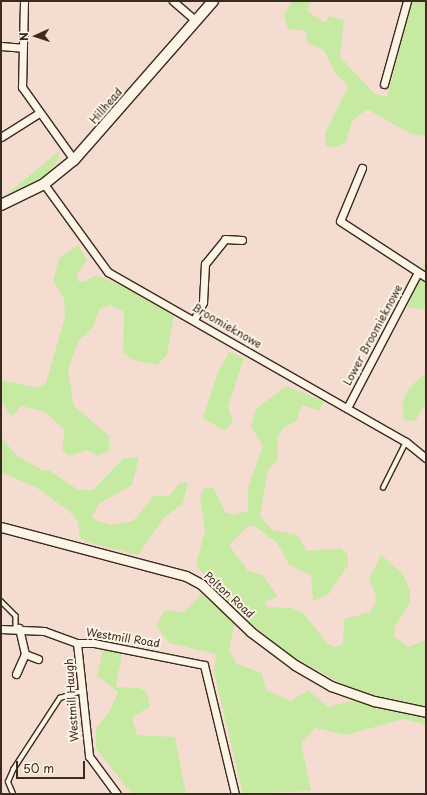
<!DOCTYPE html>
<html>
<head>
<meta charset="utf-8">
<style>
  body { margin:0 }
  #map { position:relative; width:427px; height:795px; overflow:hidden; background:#f4ddd0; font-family:"Playpen Sans",sans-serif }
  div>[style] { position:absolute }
  .green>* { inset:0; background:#c7eaa3 }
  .roads { filter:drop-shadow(1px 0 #3b2a1e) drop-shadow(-1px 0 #3b2a1e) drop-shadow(0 1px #3b2a1e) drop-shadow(0 -1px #3b2a1e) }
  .service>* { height:3.5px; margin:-1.75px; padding:0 1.75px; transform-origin:1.75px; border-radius:1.75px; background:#fcf5e5 }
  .minor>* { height:7px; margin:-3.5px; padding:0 3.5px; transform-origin:3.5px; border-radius:3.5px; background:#fcf5e5 }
  .tertiary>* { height:9px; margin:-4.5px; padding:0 4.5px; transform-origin:4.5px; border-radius:4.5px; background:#fcf5e5 }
  .secondary>* { height:10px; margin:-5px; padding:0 5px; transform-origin:5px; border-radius:5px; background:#fcf5e5 }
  span { translate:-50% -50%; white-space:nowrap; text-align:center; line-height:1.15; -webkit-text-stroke:4px #fcf5e5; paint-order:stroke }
  .street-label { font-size:11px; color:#3b2a1e }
  .frame { position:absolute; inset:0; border:2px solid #3b2a1e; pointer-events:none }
  .north { position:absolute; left:16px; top:16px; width:40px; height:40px; -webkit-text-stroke:3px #fcf5e5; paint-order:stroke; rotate:267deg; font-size:11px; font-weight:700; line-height:16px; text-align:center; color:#3b2a1e }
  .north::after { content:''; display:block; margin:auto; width:14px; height:18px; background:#3b2a1e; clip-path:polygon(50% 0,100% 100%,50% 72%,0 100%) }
  .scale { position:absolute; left:16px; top:761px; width:69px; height:18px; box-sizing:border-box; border:2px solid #3b2a1e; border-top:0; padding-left:5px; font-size:12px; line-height:14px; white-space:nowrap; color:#3b2a1e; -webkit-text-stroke:3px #fcf5e5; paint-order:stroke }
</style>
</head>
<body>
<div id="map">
  <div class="green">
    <i style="clip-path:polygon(292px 1px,311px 1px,307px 11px,325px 23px,329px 16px,344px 20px,340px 57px,375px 94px,387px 97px,412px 1px,426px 1px,426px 136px,411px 134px,367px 109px,352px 121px,346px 142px,336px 147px,326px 146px,325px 133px,348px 87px,334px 71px,324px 50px,307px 43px,306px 31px,288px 29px,284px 15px)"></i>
    <i style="clip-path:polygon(59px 151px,59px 158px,51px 171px,28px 187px,8px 193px)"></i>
    <i style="clip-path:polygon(78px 245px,87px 260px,77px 274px,78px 281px,84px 282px,96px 275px,135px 291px,174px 316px,167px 355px,157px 365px,133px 360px,123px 352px,124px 312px,111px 305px,99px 309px,93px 327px,78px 341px,68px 371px,74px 406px,109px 436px,109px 451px,97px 456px,87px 450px,69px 456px,62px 449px,65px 430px,45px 412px,21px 406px,12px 417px,1px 401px,1px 380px,40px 388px,46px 383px,65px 317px,64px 298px,53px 281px,59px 258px)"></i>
    <i style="clip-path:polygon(426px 260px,426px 310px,407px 307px,424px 264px)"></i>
    <i style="clip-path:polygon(229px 352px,244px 358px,228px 407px,233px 421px,225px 431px,203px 418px,218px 372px)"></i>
    <i style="clip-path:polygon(426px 372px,426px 403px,415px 421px,404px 420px,402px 405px,408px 389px)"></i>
    <i style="clip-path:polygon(286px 386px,324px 401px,320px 411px,302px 405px,296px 422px,284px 427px,277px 438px,278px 459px,268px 470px,260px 516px,272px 530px,298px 535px,307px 551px,341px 548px,348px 555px,348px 565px,328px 595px,313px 601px,311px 575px,290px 566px,277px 543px,255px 526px,248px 526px,229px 545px,248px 571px,263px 575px,278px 597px,264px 601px,267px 607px,292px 608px,304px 614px,327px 643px,335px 647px,343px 644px,344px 619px,370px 612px,375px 603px,376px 595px,369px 579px,381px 555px,403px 574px,410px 591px,410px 602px,395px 626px,394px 636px,408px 647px,426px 640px,426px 707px,385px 701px,338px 682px,288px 654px,255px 627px,210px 584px,196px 564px,205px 530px,200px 497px,204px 489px,213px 487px,225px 512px,233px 515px,248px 511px,248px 488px,263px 445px,251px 427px,256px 409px)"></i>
    <i style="clip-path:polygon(1px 437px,16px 455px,42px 470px,49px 470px,78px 490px,93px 490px,124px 458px,139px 457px,132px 485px,100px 503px,92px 516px,97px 521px,112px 525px,133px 521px,154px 496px,169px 496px,180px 483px,188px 482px,183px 503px,163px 519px,138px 555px,86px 542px,80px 538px,78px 522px,69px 511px,37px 488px,1px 472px)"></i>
    <i style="clip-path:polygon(201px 594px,235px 622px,229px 651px,237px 664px,262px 673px,266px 690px,291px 701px,308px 690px,328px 707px,355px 700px,426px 716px,426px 725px,404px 719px,346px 735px,315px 728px,301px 743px,311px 791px,243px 794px,214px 672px,216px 654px,169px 643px,156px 625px,165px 610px,185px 612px)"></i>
    <i style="clip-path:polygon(103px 649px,122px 653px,116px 687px,140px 688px,147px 693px,150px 707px,132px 717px,137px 735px,175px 737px,186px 794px,132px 794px,96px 748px,96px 728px,110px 711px,118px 692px,97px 676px)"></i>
  </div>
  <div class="roads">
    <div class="service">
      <i style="left:383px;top:488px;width:51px;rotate:-63.4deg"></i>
      <i style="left:1px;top:601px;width:21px;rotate:45deg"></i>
      <i style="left:16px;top:616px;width:12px;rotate:90deg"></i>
      <i style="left:13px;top:794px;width:13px;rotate:-113deg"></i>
      <i style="left:8px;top:782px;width:13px;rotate:-67deg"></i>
      <i style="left:13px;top:770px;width:86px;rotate:-56.9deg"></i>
      <i style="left:60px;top:698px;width:23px;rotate:-18deg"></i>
    </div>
    <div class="minor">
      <i style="left:24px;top:1px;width:86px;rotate:91.3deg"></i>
      <i style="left:22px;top:87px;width:90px;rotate:54.5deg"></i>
      <i style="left:173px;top:1px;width:30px;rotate:41deg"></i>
      <i style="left:1px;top:46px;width:21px;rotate:5deg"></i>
      <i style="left:384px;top:84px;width:86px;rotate:-74.5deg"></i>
      <i style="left:1px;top:137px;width:45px;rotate:-32.3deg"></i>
      <i style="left:362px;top:168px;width:57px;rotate:112.5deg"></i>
      <i style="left:340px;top:221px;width:103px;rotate:33.1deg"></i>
      <i style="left:44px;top:184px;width:109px;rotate:54deg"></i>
      <i style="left:108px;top:272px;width:343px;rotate:29.7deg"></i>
      <i style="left:406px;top:442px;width:26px;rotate:39deg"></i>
      <i style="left:194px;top:320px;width:20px;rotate:-63deg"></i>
      <i style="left:203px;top:302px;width:38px;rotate:-87deg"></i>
      <i style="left:205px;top:264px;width:32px;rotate:-51deg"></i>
      <i style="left:225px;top:239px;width:17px;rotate:3deg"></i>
      <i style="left:347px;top:408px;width:153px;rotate:-62.4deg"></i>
      <i style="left:1px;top:629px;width:43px;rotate:2.7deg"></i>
      <i style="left:44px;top:631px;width:35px;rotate:20deg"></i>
      <i style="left:77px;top:643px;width:17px"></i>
      <i style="left:94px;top:643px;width:112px;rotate:11.3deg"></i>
      <i style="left:204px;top:665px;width:133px;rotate:76.5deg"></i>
      <i style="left:77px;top:643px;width:114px;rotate:83.9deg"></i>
      <i style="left:89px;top:756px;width:47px;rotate:53.6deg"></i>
      <i style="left:25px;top:654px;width:14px;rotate:21deg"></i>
      <i style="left:16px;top:674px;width:22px;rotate:-66deg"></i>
      <i style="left:25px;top:654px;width:27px;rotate:-103deg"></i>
    </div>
    <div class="tertiary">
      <i style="left:1px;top:527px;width:191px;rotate:14.8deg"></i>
      <i style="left:186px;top:576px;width:17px;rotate:28deg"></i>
      <i style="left:201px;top:584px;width:69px;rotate:43.8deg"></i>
      <i style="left:251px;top:632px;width:55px;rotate:36.9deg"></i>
      <i style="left:295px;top:665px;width:42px;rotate:30.3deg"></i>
      <i style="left:331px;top:686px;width:46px;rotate:19.2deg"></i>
      <i style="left:374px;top:701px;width:53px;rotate:11.9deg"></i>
    </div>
    <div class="secondary">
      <i style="left:1px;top:205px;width:48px;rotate:-26deg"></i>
      <i style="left:44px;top:184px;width:38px;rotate:-39deg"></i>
      <i style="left:74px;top:160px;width:211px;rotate:-48.8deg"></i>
    </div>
  </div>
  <div class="street-label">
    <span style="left:106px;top:106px;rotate:-49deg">Hillhead</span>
    <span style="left:227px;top:326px;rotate:30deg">Broomieknowe</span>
    <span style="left:373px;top:335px;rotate:-62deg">Lower Broomieknowe</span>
    <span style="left:229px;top:595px;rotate:42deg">Polton Road</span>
    <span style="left:123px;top:638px;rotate:9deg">Westmill Road</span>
    <span style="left:72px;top:700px;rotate:-94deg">Westmill Haugh</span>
  </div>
  <div class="frame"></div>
  <div class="north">N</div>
  <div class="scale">50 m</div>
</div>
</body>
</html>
